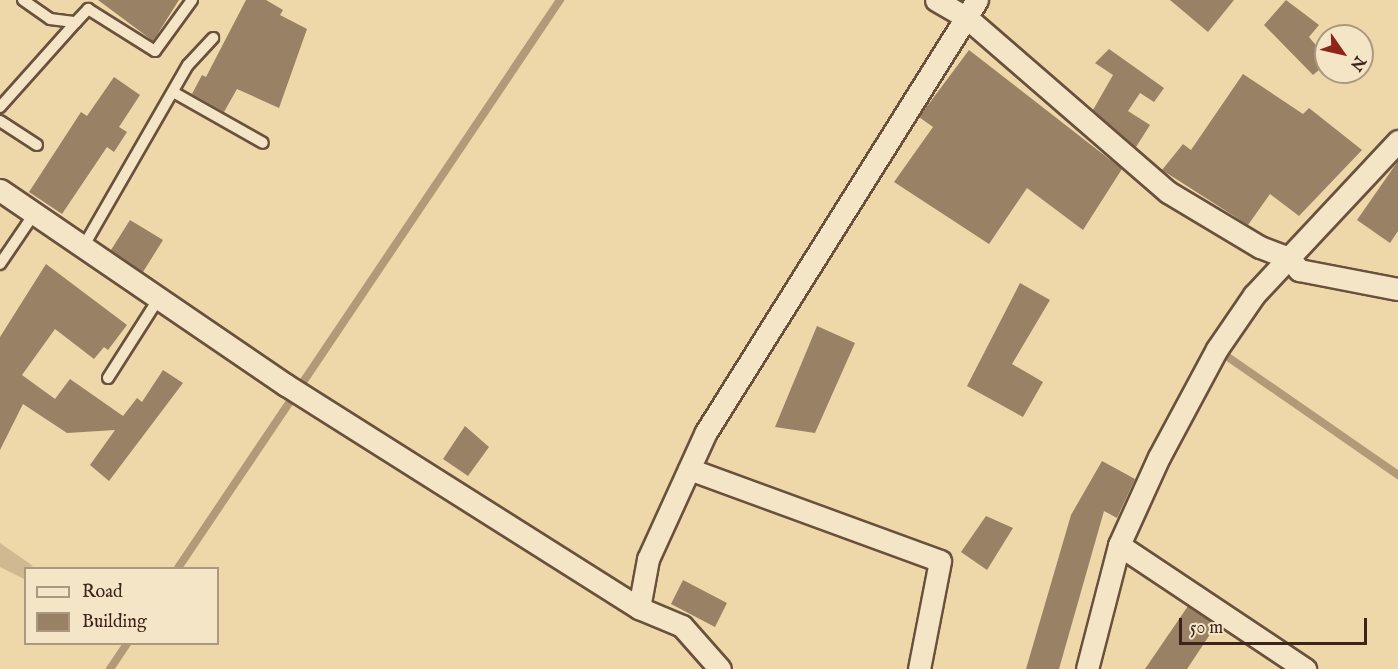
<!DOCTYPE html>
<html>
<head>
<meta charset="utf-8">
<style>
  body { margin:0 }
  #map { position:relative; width:1398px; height:669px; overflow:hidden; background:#eed7a9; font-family:"IM FELL English",serif }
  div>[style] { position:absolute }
  .green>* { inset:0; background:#d0b991 }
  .stream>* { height:8px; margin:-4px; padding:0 4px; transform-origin:4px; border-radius:4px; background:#b29a79 }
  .building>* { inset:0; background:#998165 }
  .roads { filter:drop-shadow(2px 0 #69513e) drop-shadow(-2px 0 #69513e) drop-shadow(0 2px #69513e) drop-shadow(0 -2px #69513e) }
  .lane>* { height:10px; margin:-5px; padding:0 5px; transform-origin:5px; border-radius:5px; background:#f4e5c7 }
  .street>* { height:21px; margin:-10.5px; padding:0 10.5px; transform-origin:10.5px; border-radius:10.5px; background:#f4e5c7 }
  span { translate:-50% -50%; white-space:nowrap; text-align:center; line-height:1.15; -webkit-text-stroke:4.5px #f4e5c7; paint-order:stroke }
  .legend { position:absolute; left:24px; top:567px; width:195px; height:78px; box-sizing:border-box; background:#f4e5c7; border:2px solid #ab9882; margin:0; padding:8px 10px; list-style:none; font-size:18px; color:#3d241b }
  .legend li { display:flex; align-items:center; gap:12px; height:30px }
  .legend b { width:30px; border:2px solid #ab9882 }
  .north { position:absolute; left:1314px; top:24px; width:60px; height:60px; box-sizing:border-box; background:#f4e5c7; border:2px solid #ab9882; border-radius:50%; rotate:124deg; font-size:16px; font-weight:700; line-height:24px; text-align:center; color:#3d241b }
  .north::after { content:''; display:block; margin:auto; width:21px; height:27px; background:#8f2418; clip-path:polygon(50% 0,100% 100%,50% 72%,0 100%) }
  .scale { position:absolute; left:1179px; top:618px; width:188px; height:27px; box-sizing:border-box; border:3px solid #3d241b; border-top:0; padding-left:8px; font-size:18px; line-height:21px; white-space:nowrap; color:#3d241b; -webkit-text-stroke:4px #f4e5c7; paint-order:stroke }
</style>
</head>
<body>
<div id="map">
  <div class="green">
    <i style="clip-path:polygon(0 543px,33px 566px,26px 568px,24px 579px,0 567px)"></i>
  </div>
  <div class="stream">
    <i style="left:1225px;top:355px;width:211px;rotate:34.7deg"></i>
    <i style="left:178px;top:568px;width:685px;rotate:-56.08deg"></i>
    <i style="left:110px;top:669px;width:30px;rotate:-56deg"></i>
  </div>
  <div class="building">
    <i style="clip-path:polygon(98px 0,179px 0,153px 41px)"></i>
    <i style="clip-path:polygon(246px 0,266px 0,283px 10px,280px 15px,307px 29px,279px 108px,237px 89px,224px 112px,192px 94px,202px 75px,206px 77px)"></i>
    <i style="clip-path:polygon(1170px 0,1234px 0,1208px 32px)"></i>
    <i style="clip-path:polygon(1286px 0,1319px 25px,1309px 37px,1326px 57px,1326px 64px,1313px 75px,1264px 25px)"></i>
    <i style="clip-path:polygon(1109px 49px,1164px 88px,1154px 102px,1140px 93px,1128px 111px,1150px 125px,1136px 147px,1093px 110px,1113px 75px,1095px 63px)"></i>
    <i style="clip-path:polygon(969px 50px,1122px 169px,1083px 230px,1027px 188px,989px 244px,894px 182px,933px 127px,919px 117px)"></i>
    <i style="clip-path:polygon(1243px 74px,1303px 114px,1309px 108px,1362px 150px,1299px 216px,1270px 194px,1248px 225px,1162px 170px,1183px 144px,1191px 150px)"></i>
    <i style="clip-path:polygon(114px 77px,140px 95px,119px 127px,127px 132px,114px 152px,107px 147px,62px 214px,29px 192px,81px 112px,87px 116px)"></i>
    <i style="clip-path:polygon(1398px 161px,1398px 231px,1390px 243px,1357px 220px)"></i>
    <i style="clip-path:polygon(130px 220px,163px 240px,143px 272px,111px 250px)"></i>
    <i style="clip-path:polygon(46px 264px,127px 325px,108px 350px,104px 347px,94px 359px,55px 329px,22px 375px,55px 399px,70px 379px,123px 416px,137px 398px,142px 402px,163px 370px,183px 383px,109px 481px,90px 465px,115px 430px,67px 433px,23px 404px,0 450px,0 337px)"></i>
    <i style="clip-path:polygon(1020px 283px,1050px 300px,1012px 364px,1043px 382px,1023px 417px,967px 386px)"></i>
    <i style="clip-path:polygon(817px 326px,855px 343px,815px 433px,775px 427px)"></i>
    <i style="clip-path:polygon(465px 426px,489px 447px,468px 476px,443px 459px)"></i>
    <i style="clip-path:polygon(1102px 461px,1135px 479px,1117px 518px,1104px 511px,1059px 669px,1026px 669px,1071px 515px)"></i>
    <i style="clip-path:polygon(986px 516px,1013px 528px,987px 570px,961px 552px)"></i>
    <i style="clip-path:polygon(683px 580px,727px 603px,715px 627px,671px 604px)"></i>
    <i style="clip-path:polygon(1188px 606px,1216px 625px,1199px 651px,1187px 669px,1145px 669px)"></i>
  </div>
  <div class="roads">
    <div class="lane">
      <i style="left:23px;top:0;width:33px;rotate:35deg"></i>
      <i style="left:50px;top:19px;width:26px;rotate:7deg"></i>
      <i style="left:76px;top:22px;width:18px;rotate:-47deg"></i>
      <i style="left:88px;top:9px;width:79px;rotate:32.1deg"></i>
      <i style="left:155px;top:51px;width:63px;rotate:-54deg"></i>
      <i style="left:173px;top:92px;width:103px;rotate:29.5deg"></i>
      <i style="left:0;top:107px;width:114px;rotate:-48.2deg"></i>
      <i style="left:0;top:121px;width:44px;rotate:33deg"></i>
      <i style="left:82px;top:249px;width:212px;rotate:-60.1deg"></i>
      <i style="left:188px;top:65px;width:37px;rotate:-47deg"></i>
      <i style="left:0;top:264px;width:60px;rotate:-55.8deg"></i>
      <i style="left:108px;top:378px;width:91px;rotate:-57.5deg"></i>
    </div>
    <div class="street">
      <i style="left:936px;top:0;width:34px;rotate:30deg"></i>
      <i style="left:966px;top:17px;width:267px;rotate:40.9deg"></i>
      <i style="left:1168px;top:192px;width:107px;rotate:30.9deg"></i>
      <i style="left:1260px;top:247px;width:31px;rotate:21deg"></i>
      <i style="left:1289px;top:258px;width:16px;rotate:50deg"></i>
      <i style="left:1299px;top:270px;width:101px;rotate:10.9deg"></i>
      <i style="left:0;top:190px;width:346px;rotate:34.3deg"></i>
      <i style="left:286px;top:385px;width:418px;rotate:32.3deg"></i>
      <i style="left:639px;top:608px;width:47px;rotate:22.7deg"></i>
      <i style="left:682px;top:626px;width:57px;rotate:48.5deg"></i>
      <i style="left:689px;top:469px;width:267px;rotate:20.1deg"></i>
      <i style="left:940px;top:561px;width:110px;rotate:101deg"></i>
      <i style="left:1119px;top:545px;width:224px;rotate:33.7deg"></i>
      <i style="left:639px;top:608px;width:50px;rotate:-79.6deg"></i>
      <i style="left:648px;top:559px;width:140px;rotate:-65.5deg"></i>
      <i style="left:706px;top:432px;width:510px;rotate:-57.9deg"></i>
      <i style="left:1087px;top:669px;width:128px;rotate:-75.5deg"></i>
      <i style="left:1119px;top:545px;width:97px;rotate:-65.6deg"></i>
      <i style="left:1159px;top:457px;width:123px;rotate:-61.8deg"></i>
      <i style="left:1217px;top:349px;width:65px;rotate:-55.6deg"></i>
      <i style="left:1254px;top:295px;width:211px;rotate:-46.9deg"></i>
    </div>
  </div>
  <ul class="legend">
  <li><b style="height:8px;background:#f4e5c7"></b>Road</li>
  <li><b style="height:16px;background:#998165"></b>Building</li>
  </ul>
  <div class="north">N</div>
  <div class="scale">50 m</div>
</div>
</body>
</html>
